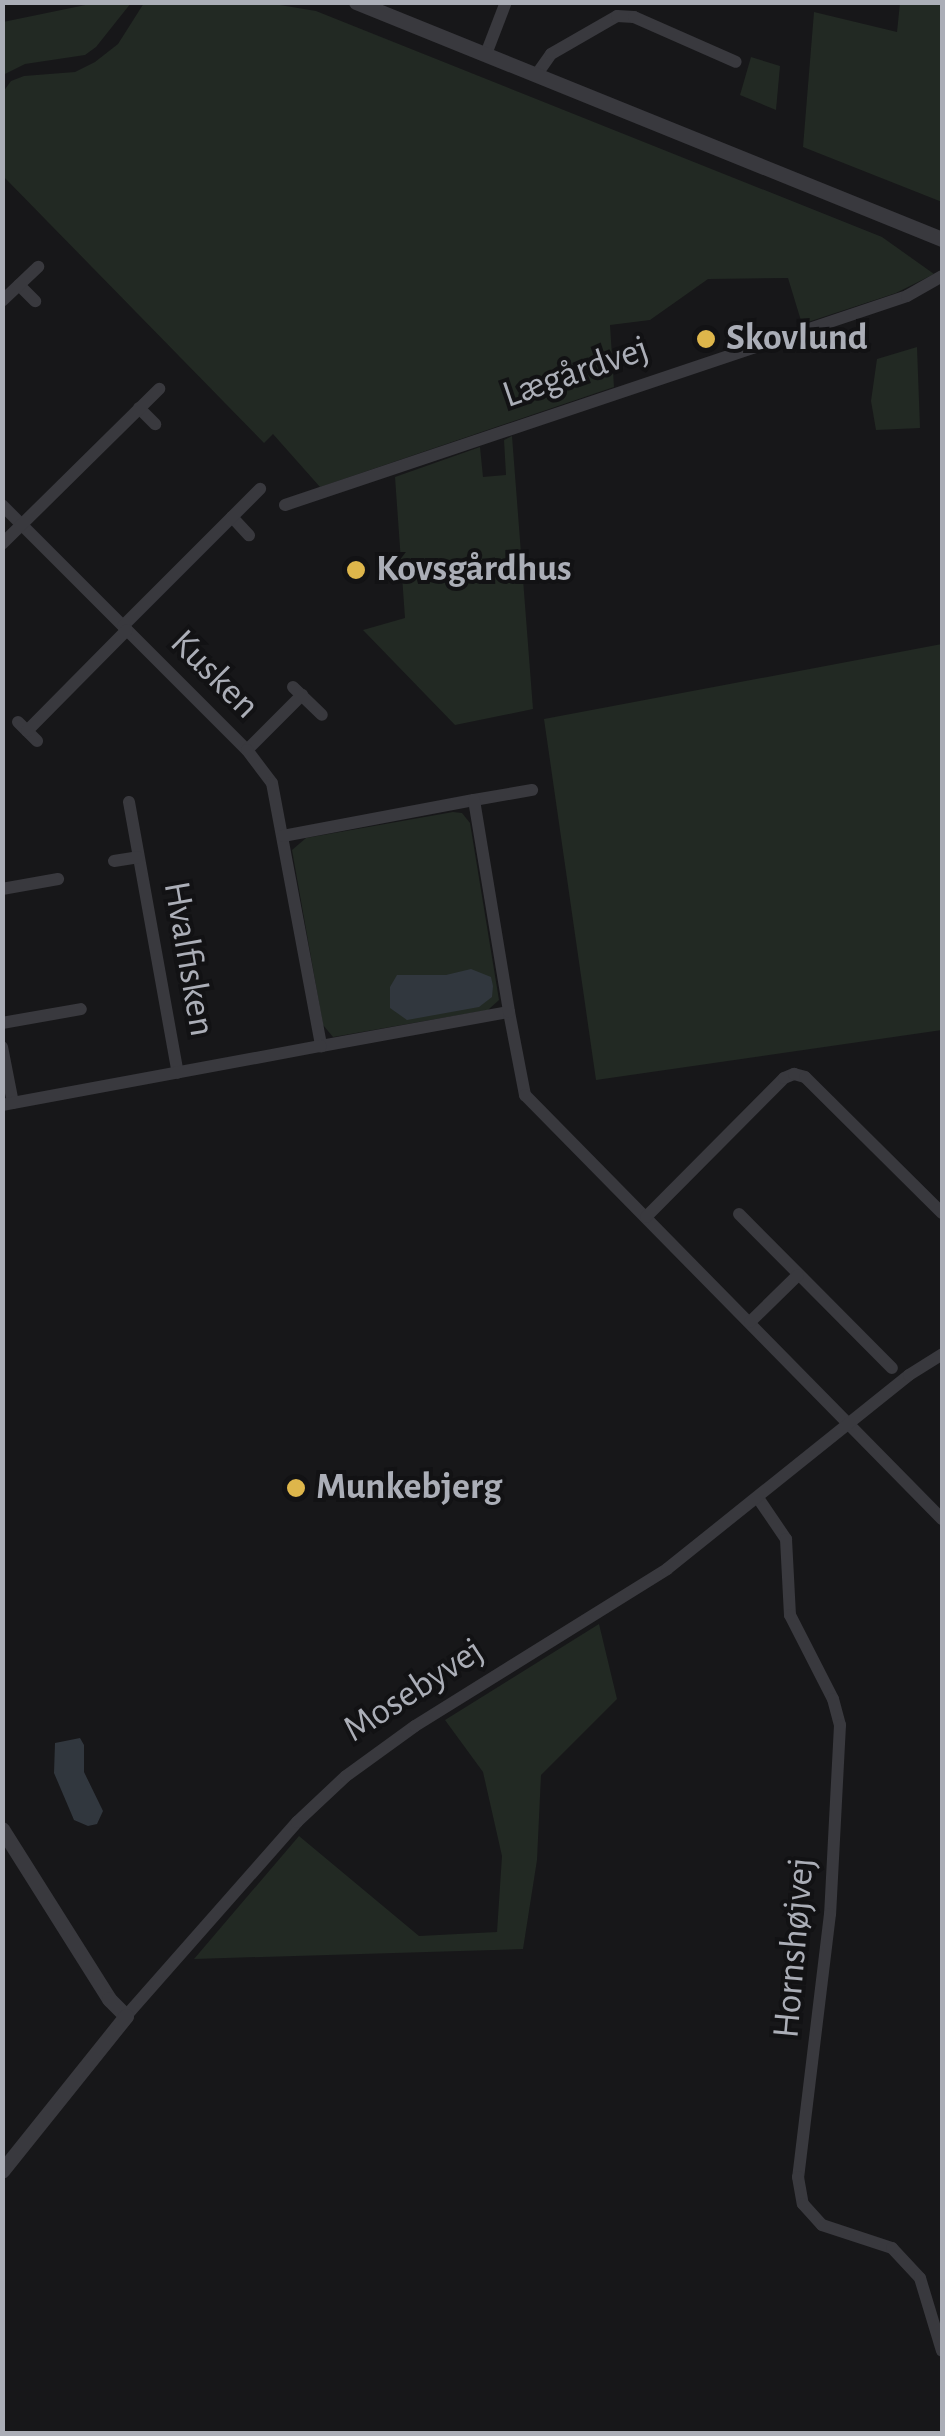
<!DOCTYPE html>
<html>
<head>
<meta charset="utf-8">
<style>
  body { margin:0 }
  #map { position:relative; width:945px; height:2436px; overflow:hidden; background:#171719; font-family:"Alegreya Sans",sans-serif }
  div>[style] { position:absolute }
  .green>* { inset:0; background:#222923 }
  .water>* { inset:0; background:#31373e }
  .minor>* { height:12px; margin:-6px; padding:0 6px; transform-origin:6px; border-radius:6px; background:#39393e }
  .tertiary>* { height:15px; margin:-7.5px; padding:0 7.5px; transform-origin:7.5px; border-radius:7.5px; background:#39393e }
  .dots>* { width:28px; height:28px; translate:-50% -50%; box-sizing:border-box; border:5px solid #121214; border-radius:50% }
  span { translate:-50% -50%; white-space:nowrap; text-align:center; line-height:1.15; -webkit-text-stroke:8px #121214; paint-order:stroke }
  .poi-label { font-size:38px; color:#abaeb7; font-weight:700 }
  .left { translate:0 -50%; text-align:left }
  .street-label { font-size:38px; color:#abaeb7 }
  .frame { position:absolute; inset:0; border:5px solid #abaeb7; pointer-events:none }
</style>
</head>
<body>
<div id="map">
  <div class="green">
    <i style="clip-path:polygon(100px 2px,131px 3px,96px 47px,85px 55px,25px 64px,3px 75px,3px 22px)"></i>
    <i style="clip-path:polygon(144px 3px,268px 3px,316px 11px,882px 237px,934px 274px,896px 293px,802px 324px,788px 278px,708px 279px,650px 320px,610px 325px,614px 387px,320px 487px,273px 434px,264px 443px,3px 176px,3px 92px,11px 81px,24px 76px,75px 72px,95px 62px,118px 44px)"></i>
    <i style="clip-path:polygon(900px 3px,942px 3px,942px 202px,803px 147px,814px 12px,897px 32px)"></i>
    <i style="clip-path:polygon(751px 57px,780px 66px,776px 110px,740px 95px)"></i>
    <i style="clip-path:polygon(917px 347px,920px 428px,876px 430px,871px 401px,877px 359px)"></i>
    <i style="clip-path:polygon(512px 436px,533px 709px,455px 725px,363px 630px,405px 618px,395px 477px,480px 447px,483px 477px,506px 475px,504px 440px)"></i>
    <i style="clip-path:polygon(942px 644px,942px 1030px,596px 1080px,544px 719px)"></i>
    <i style="clip-path:polygon(453px 812px,462px 813px,470px 823px,499px 1000px,488px 1010px,333px 1037px,323px 1025px,292px 850px,306px 838px)"></i>
    <i style="clip-path:polygon(599px 1624px,617px 1699px,541px 1775px,537px 1860px,523px 1949px,194px 1959px,299px 1836px,419px 1936px,497px 1932px,502px 1856px,483px 1772px,445px 1720px)"></i>
  </div>
  <div class="water">
    <i style="clip-path:polygon(471px 969px,491px 977px,493px 986px,492px 997px,479px 1007px,407px 1020px,390px 1008px,390px 987px,397px 975px,446px 975px)"></i>
    <i style="clip-path:polygon(80px 1738px,84px 1745px,84px 1772px,103px 1811px,97px 1824px,88px 1826px,74px 1820px,54px 1773px,55px 1743px)"></i>
  </div>
  <div class="minor">
    <i style="left:486px;top:54px;width:56px;rotate:-69deg"></i>
    <i style="left:537px;top:74px;width:24px;rotate:-55deg"></i>
    <i style="left:551px;top:54px;width:76px;rotate:-29.9deg"></i>
    <i style="left:617px;top:16px;width:17px;rotate:3deg"></i>
    <i style="left:634px;top:17px;width:111px;rotate:23.8deg"></i>
    <i style="left:19px;top:285px;width:23px;rotate:45deg"></i>
    <i style="left:2px;top:301px;width:50px;rotate:-43.4deg"></i>
    <i style="left:139px;top:408px;width:23px;rotate:45deg"></i>
    <i style="left:2px;top:505px;width:346px;rotate:45deg"></i>
    <i style="left:247px;top:750px;width:78px;rotate:-45deg"></i>
    <i style="left:285px;top:505px;width:656px;rotate:-18.57deg"></i>
    <i style="left:907px;top:296px;width:40px;rotate:-29.7deg"></i>
    <i style="left:232px;top:517px;width:25px;rotate:47deg"></i>
    <i style="left:2px;top:544px;width:221px;rotate:-44.6deg"></i>
    <i style="left:123px;top:626px;width:194px;rotate:-45deg"></i>
    <i style="left:293px;top:687px;width:40px;rotate:44deg"></i>
    <i style="left:18px;top:722px;width:27px;rotate:45deg"></i>
    <i style="left:27px;top:731px;width:142px;rotate:-45.3deg"></i>
    <i style="left:247px;top:750px;width:41px;rotate:52.9deg"></i>
    <i style="left:272px;top:783px;width:268px;rotate:79.4deg"></i>
    <i style="left:321px;top:1046px;width:191px;rotate:-10.3deg"></i>
    <i style="left:509px;top:1012px;width:85px;rotate:79.1deg"></i>
    <i style="left:525px;top:1095px;width:595px;rotate:45.48deg"></i>
    <i style="left:474px;top:800px;width:59px;rotate:-9.8deg"></i>
    <i style="left:129px;top:802px;width:275px;rotate:79.8deg"></i>
    <i style="left:283px;top:836px;width:194px;rotate:-10.7deg"></i>
    <i style="left:474px;top:800px;width:215px;rotate:80.6deg"></i>
    <i style="left:114px;top:861px;width:24px;rotate:-9deg"></i>
    <i style="left:2px;top:889px;width:57px;rotate:-10.1deg"></i>
    <i style="left:2px;top:1023px;width:80px;rotate:-10deg"></i>
    <i style="left:2px;top:1047px;width:57px;rotate:78.9deg"></i>
    <i style="left:2px;top:1105px;width:324px;rotate:-10.5deg"></i>
    <i style="left:739px;top:1214px;width:217px;rotate:45.2deg"></i>
    <i style="left:646px;top:1217px;width:196px;rotate:-45.2deg"></i>
    <i style="left:784px;top:1078px;width:11px;rotate:-22deg"></i>
    <i style="left:794px;top:1074px;width:11px;rotate:15deg"></i>
    <i style="left:805px;top:1077px;width:193px;rotate:44.8deg"></i>
    <i style="left:750px;top:1322px;width:67px;rotate:-44.4deg"></i>
    <i style="left:758px;top:1498px;width:50px;rotate:55.7deg"></i>
    <i style="left:786px;top:1539px;width:76px;rotate:87deg"></i>
    <i style="left:790px;top:1615px;width:94px;rotate:62.9deg"></i>
    <i style="left:833px;top:1699px;width:27px;rotate:75deg"></i>
    <i style="left:840px;top:1725px;width:189px;rotate:93deg"></i>
    <i style="left:830px;top:1914px;width:265px;rotate:96.9deg"></i>
    <i style="left:798px;top:2177px;width:27px;rotate:80deg"></i>
    <i style="left:803px;top:2204px;width:28px;rotate:48deg"></i>
    <i style="left:822px;top:2225px;width:74px;rotate:18.2deg"></i>
    <i style="left:892px;top:2248px;width:41px;rotate:47deg"></i>
    <i style="left:920px;top:2278px;width:76px;rotate:73.2deg"></i>
    <i style="left:126px;top:2016px;width:259px;rotate:-48.6deg"></i>
    <i style="left:297px;top:1822px;width:67px;rotate:-43.2deg"></i>
    <i style="left:346px;top:1776px;width:85px;rotate:-35.9deg"></i>
    <i style="left:415px;top:1726px;width:297px;rotate:-31.9deg"></i>
    <i style="left:667px;top:1569px;width:310px;rotate:-38.7deg"></i>
    <i style="left:909px;top:1375px;width:39px;rotate:-32deg"></i>
  </div>
  <div class="tertiary">
    <i style="left:356px;top:2px;width:632px;rotate:22.02deg"></i>
    <i style="left:2px;top:1829px;width:201px;rotate:57.8deg"></i>
    <i style="left:109px;top:1999px;width:24px;rotate:45deg"></i>
    <i style="left:126px;top:2016px;width:198px;rotate:128.7deg"></i>
  </div>
  <div class="dots">
    <i style="left:706px;top:339px;background:#deb64b"></i>
    <i style="left:356px;top:570px;background:#deb64b"></i>
    <i style="left:296px;top:1488px;background:#deb64b"></i>
  </div>
  <div class="poi-label">
    <span class="left" style="left:726px;top:339px">Skovlund</span>
    <span class="left" style="left:376px;top:570px">Kovsgårdhus</span>
    <span class="left" style="left:316px;top:1488px">Munkebjerg</span>
  </div>
  <div class="street-label">
    <span style="left:576px;top:373px;rotate:-19deg">Lægårdvej</span>
    <span style="left:214px;top:675px;rotate:45deg">Kusken</span>
    <span style="left:188px;top:959px;rotate:80deg">Hvalfisken</span>
    <span style="left:414px;top:1691px;rotate:-33deg">Mosebyvej</span>
    <span style="left:795px;top:1948px;rotate:-85deg">Hornshøjvej</span>
  </div>
  <div class="frame"></div>
</div>
</body>
</html>
